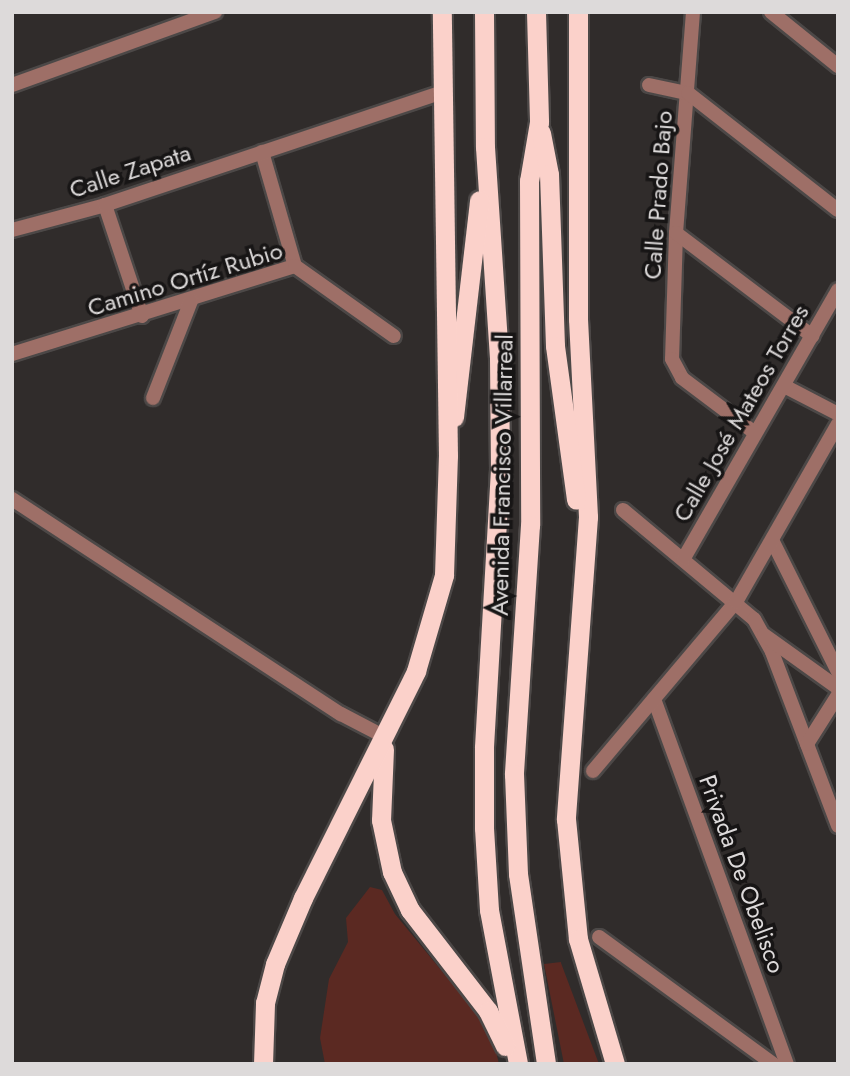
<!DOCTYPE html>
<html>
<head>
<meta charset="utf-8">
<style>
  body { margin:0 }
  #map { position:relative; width:850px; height:1076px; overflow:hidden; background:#302c2b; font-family:Jost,sans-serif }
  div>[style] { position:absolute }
  .green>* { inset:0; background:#5b2922 }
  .roads { filter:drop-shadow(2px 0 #4c4847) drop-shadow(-2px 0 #4c4847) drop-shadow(0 2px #4c4847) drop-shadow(0 -2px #4c4847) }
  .minor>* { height:14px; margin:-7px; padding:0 7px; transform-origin:7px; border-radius:7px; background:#9e6f67 }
  .trunk>* { height:19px; margin:-9.5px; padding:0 9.5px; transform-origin:9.5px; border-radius:9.5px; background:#fbd1ca }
  span { translate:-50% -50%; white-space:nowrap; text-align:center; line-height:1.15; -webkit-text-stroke:7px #171515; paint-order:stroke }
  .street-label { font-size:24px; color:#dddada }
  .frame { position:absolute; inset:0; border:14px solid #dddada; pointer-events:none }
</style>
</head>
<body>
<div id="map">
  <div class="green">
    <i style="clip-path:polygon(370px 887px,382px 890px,395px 914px,491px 1031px,499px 1064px,325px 1064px,320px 1038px,329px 979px,348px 942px,346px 918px)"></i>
    <i style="clip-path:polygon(561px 962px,561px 963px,599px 1064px,564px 1064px,544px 964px)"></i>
  </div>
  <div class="roads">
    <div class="minor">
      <i style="left:693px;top:12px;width:222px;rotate:94.4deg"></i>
      <i style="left:676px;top:233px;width:126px;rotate:91.8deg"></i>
      <i style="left:672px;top:359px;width:21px;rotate:62deg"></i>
      <i style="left:682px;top:378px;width:91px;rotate:37deg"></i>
      <i style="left:771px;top:12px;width:86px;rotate:38.9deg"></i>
      <i style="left:12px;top:85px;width:216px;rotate:-19.8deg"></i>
      <i style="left:649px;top:85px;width:40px;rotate:12deg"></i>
      <i style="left:688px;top:93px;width:190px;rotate:38deg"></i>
      <i style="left:262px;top:152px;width:119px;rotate:73.9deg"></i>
      <i style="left:105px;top:205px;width:117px;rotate:71.6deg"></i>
      <i style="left:12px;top:230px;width:96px;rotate:-15deg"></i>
      <i style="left:105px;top:205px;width:356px;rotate:-18.5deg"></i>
      <i style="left:676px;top:233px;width:171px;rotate:37.1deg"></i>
      <i style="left:12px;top:354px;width:296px;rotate:-17.3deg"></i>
      <i style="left:295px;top:266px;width:121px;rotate:35.3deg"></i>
      <i style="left:786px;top:387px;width:59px;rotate:27.4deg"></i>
      <i style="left:153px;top:398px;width:104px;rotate:-68.6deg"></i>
      <i style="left:12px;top:499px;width:393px;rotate:33.2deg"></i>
      <i style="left:341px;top:714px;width:50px;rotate:27.6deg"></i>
      <i style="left:623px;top:510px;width:170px;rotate:39.8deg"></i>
      <i style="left:754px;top:619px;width:38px;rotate:61deg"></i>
      <i style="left:772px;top:652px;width:186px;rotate:69.2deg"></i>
      <i style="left:772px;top:540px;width:148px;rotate:63.4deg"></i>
      <i style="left:684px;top:558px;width:309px;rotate:-60.1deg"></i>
      <i style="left:764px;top:635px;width:91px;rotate:35.6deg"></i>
      <i style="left:654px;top:699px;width:388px;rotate:70deg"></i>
      <i style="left:807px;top:744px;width:58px;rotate:-57.7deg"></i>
      <i style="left:593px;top:771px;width:221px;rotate:-49.8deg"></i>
      <i style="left:736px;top:602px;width:205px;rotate:-60.2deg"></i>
      <i style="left:599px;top:937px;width:215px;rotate:36.1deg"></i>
    </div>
    <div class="trunk">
      <i style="left:484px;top:12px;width:135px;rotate:89.6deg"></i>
      <i style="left:485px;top:147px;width:211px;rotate:86.2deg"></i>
      <i style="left:499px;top:358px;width:111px;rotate:89.5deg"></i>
      <i style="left:500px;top:469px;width:279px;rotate:93.3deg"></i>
      <i style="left:484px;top:748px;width:80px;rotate:90deg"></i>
      <i style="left:484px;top:828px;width:82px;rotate:86.5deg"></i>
      <i style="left:489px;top:910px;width:157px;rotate:79.3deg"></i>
      <i style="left:536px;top:12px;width:110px;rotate:88.4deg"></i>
      <i style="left:539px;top:122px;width:60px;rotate:99.6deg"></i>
      <i style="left:529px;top:181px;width:344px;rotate:89.8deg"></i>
      <i style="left:530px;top:525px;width:250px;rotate:93.7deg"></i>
      <i style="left:514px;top:774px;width:100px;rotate:87.7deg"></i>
      <i style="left:518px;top:874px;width:192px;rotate:81.6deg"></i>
      <i style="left:578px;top:12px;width:307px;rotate:90deg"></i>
      <i style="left:578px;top:319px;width:198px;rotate:87.1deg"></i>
      <i style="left:588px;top:517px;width:303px;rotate:94.2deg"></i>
      <i style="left:566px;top:819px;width:121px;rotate:84.3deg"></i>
      <i style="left:578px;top:939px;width:130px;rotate:73.5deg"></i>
      <i style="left:541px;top:133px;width:42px;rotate:79deg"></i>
      <i style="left:549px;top:174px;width:172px;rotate:88deg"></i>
      <i style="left:555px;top:346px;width:155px;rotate:82.2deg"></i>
      <i style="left:454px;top:417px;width:218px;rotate:-83.4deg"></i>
      <i style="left:384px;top:749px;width:71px;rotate:92.4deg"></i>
      <i style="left:381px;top:820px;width:53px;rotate:78.1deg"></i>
      <i style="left:392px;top:872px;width:42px;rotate:64.7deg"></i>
      <i style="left:410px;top:910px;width:128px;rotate:52.3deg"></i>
      <i style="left:488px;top:1011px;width:39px;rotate:64deg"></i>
      <i style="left:263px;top:1064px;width:61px;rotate:-88.1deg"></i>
      <i style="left:265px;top:1003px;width:40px;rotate:-75.6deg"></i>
      <i style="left:275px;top:964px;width:72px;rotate:-67deg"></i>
      <i style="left:303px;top:898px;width:254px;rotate:-63.5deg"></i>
      <i style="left:416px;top:671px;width:100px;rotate:-73.7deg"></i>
      <i style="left:444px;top:575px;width:119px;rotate:-88.1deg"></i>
      <i style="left:448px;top:456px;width:444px;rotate:-90.8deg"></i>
    </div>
  </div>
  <div class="street-label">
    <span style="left:130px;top:171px;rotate:-18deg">Calle Zapata</span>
    <span style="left:658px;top:195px;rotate:-86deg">Calle Prado Bajo</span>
    <span style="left:185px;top:279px;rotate:-17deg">Camino Ortíz Rubio</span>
    <span style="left:741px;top:413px;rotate:-60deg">Calle José Mateos Torres</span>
    <span style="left:502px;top:475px;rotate:-89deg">Avenida Francisco Villarreal</span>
    <span style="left:742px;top:874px;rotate:70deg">Privada De Obelisco</span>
  </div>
  <div class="frame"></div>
</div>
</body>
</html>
